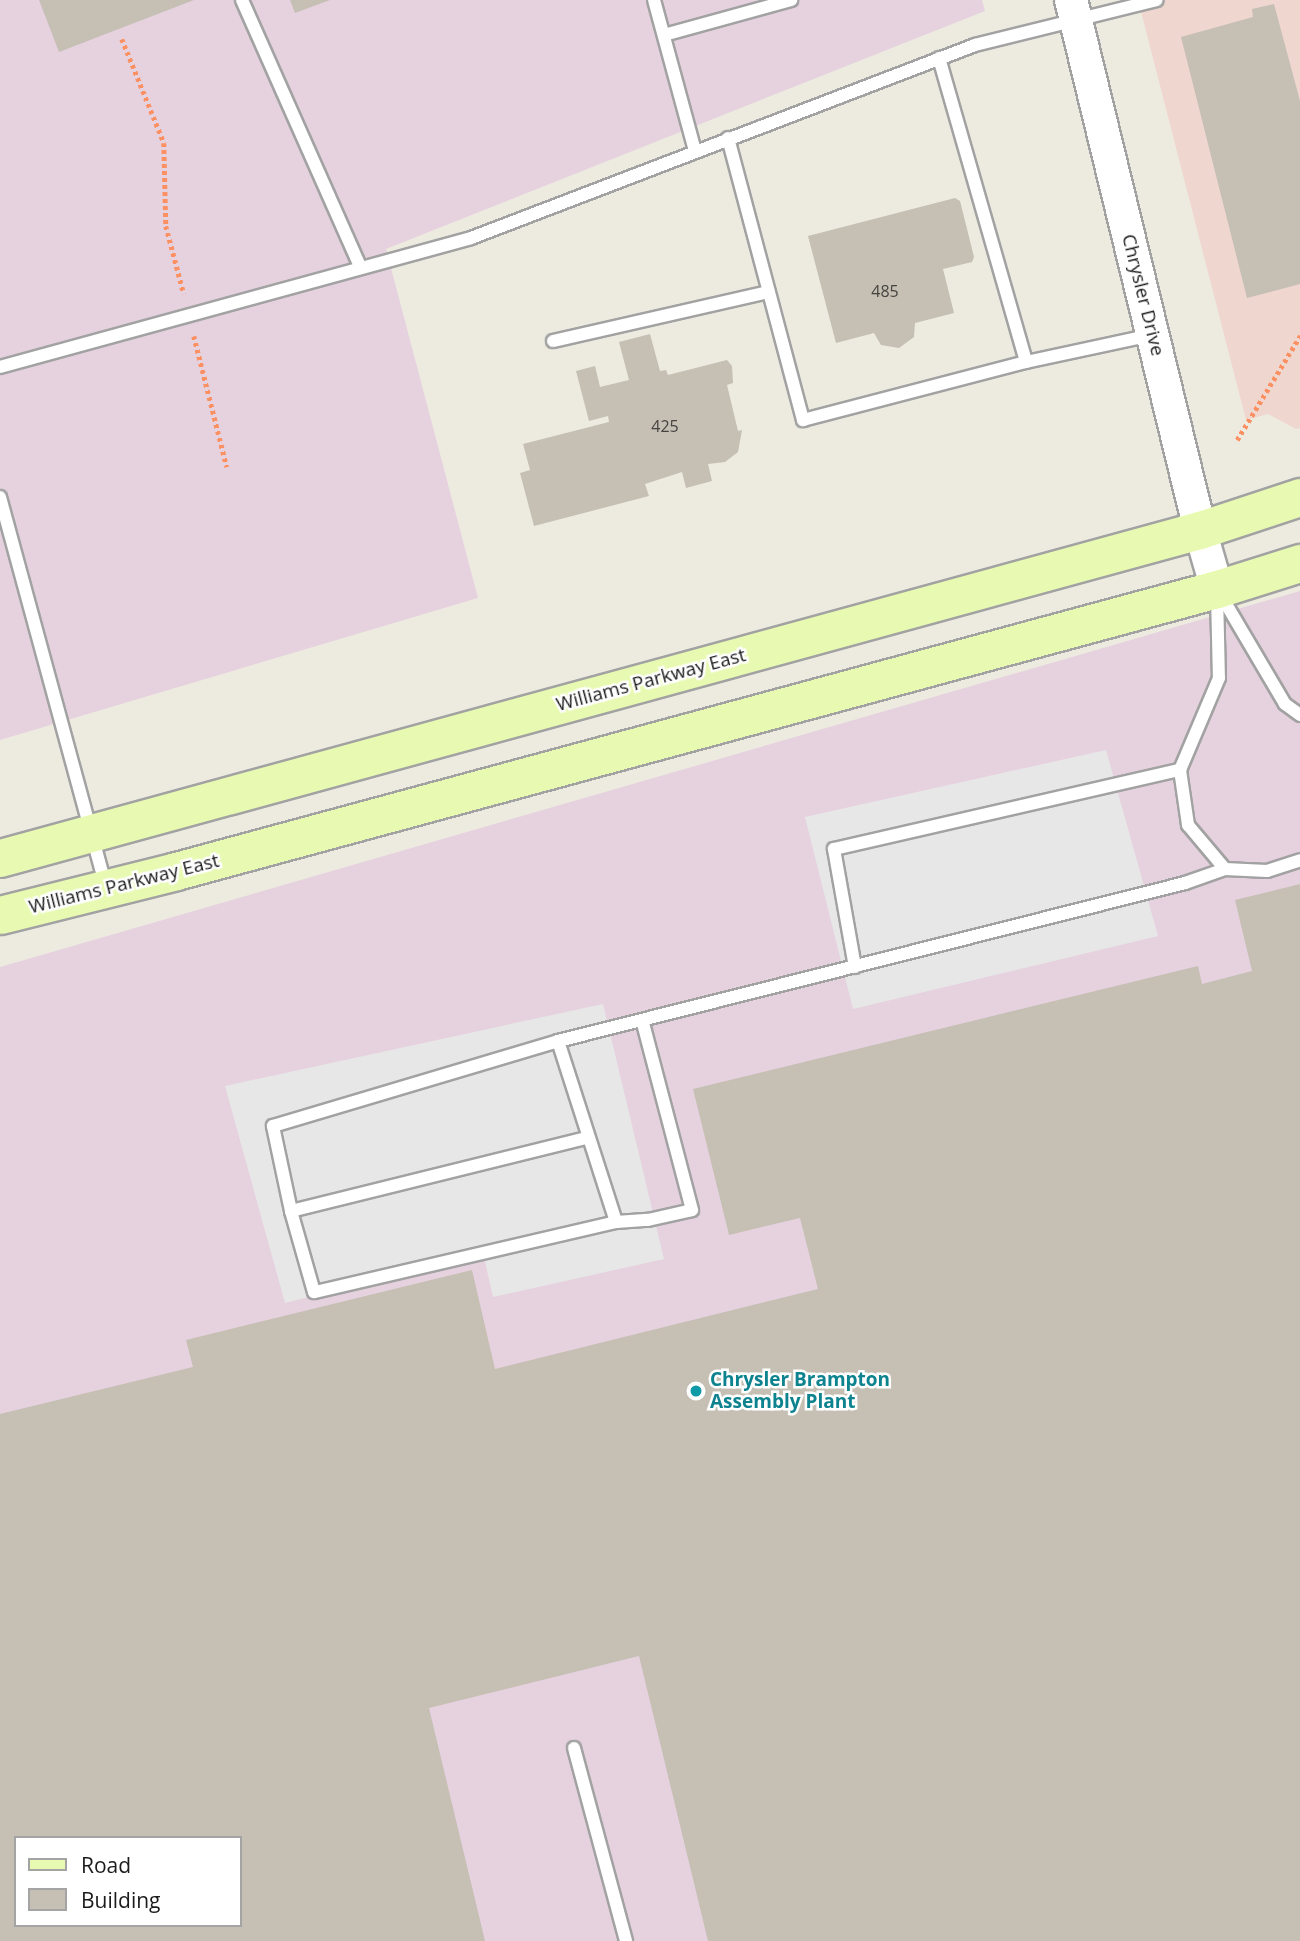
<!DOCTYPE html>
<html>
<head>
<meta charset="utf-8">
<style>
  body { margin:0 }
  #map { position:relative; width:1300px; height:1941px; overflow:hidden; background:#edebe0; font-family:"Open Sans",sans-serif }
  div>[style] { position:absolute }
  .commercial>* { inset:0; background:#efd6cf }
  .industrial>* { inset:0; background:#e6d2df }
  .parking>* { inset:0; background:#e7e7e7 }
  .building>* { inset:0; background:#c5bfb4 }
  .path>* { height:4.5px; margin-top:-2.25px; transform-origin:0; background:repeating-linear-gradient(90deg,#fb9163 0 3.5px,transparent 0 7px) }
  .roads { filter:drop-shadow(2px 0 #a2a2a2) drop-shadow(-2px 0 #a2a2a2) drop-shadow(0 2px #a2a2a2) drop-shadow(0 -2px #a2a2a2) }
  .service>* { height:12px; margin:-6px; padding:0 6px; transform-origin:6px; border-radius:6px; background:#fff }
  .tertiary>* { height:32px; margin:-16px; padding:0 16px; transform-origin:16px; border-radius:16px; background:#fff }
  .secondary>* { height:37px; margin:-18.5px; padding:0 18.5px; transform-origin:18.5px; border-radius:18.5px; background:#e8fab2 }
  .dots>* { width:19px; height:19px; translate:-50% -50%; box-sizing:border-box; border:4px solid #fff; border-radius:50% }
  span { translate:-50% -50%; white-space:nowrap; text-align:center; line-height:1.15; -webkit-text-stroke:5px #fff; paint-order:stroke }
  .number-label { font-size:16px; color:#464441 }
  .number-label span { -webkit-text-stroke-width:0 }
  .street-label { font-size:19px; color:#1b1b1b }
  .culture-label { font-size:19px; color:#0d838f; font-weight:700 }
  .left { translate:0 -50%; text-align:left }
  .legend { position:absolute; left:14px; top:1836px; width:228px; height:91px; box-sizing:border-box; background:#fff; border:2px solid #a4a4a4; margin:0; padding:9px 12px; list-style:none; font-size:21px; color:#1b1b1b }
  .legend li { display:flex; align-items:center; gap:14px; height:35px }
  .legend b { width:35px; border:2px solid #a4a4a4 }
</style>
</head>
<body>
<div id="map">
  <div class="commercial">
    <i style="clip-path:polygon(1138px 0,1300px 0,1300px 428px,1296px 429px,1268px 414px,1246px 420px)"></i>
  </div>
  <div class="industrial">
    <i style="clip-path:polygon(0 0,982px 0,985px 11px,386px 249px,478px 598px,0 740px)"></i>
    <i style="clip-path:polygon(evenodd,1300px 591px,1300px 1941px,0 1941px,0 967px,1300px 591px,16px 1838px,240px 1838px,240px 1925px,16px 1925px,16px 1838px)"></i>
  </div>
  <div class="parking">
    <i style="clip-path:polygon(1106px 750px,1158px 936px,853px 1009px,805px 817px)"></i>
    <i style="clip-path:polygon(603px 1004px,664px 1259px,493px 1297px,483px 1253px,285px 1303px,225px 1086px)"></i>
  </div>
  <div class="building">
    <i style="clip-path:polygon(39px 0,194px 0,59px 52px)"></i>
    <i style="clip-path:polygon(290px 0,330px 0,295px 13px)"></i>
    <i style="clip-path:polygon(1274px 4px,1300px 101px,1300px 284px,1247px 298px,1181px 37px,1253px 17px,1252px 9px)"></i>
    <i style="clip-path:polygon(955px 198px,960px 201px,974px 257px,972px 262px,943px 269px,954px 313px,915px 323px,914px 337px,899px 348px,881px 345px,874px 333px,836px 343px,808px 236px)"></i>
    <i style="clip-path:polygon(650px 334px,660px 371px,666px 370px,668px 375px,727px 360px,732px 366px,733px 383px,727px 385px,738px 431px,742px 430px,738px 452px,725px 462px,708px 464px,712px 481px,686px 488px,682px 472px,645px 484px,649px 496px,534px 526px,520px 473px,530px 470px,523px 444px,609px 422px,608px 416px,589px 421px,576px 371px,595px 366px,600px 387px,629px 380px,619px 342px)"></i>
    <i style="clip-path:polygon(evenodd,1300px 884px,1300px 1941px,708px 1941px,639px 1656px,429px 1708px,485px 1941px,0 1941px,0 1414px,193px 1367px,186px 1340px,472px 1270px,495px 1369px,818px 1289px,800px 1218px,729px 1235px,693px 1089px,1198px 966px,1202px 984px,1252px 971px,1235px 900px,1300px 884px,16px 1838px,240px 1838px,240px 1925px,16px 1925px,16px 1838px)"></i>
  </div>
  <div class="path">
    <i style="left:122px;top:39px;width:112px;rotate:68deg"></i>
    <i style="left:164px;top:143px;width:83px;rotate:88.6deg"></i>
    <i style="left:166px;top:226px;width:70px;rotate:75.2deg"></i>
    <i style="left:194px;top:336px;width:135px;rotate:75.9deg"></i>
    <i style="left:1237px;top:440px;width:122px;rotate:-58.8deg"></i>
  </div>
  <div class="roads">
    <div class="service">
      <i style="left:242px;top:0;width:291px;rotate:66.1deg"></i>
      <i style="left:654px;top:0;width:156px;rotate:74.8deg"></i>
      <i style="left:664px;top:35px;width:132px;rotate:-15.4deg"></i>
      <i style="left:939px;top:58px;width:316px;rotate:74deg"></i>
      <i style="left:1026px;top:362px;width:129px;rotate:-12.1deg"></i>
      <i style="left:728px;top:138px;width:292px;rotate:75.1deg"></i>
      <i style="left:803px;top:420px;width:230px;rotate:-14.6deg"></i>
      <i style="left:553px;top:341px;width:221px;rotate:-12.8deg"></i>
      <i style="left:0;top:367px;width:488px;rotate:-15.3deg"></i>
      <i style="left:471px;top:238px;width:540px;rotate:-20.95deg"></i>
      <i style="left:975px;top:45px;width:187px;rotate:-13.9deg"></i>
      <i style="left:0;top:497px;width:403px;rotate:74.8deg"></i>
      <i style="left:1219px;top:592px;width:130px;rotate:59.5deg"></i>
      <i style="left:1285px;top:704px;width:19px;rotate:36deg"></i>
      <i style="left:1217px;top:593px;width:85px;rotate:88.7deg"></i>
      <i style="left:1219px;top:678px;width:100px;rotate:113deg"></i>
      <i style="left:1180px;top:770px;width:56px;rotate:81.7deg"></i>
      <i style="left:1188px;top:825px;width:57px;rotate:49.9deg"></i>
      <i style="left:1225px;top:869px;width:42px;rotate:2.7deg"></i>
      <i style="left:1267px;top:871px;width:35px;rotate:-18deg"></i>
      <i style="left:855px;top:967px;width:120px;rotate:-100.1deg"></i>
      <i style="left:834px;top:849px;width:355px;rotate:-12.9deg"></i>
      <i style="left:558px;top:1041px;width:190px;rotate:72.2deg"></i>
      <i style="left:616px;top:1222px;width:310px;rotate:166.9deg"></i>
      <i style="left:314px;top:1292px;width:84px;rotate:-105.9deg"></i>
      <i style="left:291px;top:1211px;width:87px;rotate:-102deg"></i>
      <i style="left:273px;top:1126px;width:297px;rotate:-16.6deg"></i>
      <i style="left:558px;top:1041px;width:647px;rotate:-14.14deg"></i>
      <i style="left:1185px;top:883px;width:42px;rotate:-19.3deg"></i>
      <i style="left:291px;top:1211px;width:305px;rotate:-13.9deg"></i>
      <i style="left:616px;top:1222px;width:32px;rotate:-4deg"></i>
      <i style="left:648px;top:1220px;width:45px;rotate:-12.8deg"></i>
      <i style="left:692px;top:1210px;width:196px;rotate:-104.7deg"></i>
      <i style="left:574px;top:1748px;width:200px;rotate:74.9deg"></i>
    </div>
    <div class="tertiary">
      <i style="left:1071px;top:0;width:545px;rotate:76.32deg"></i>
      <i style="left:1200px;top:530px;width:61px;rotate:73.9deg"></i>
    </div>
    <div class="secondary">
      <i style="left:0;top:858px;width:1244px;rotate:-15.29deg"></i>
      <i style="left:1200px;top:530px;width:105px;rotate:-18.3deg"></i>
      <i style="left:0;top:915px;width:181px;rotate:-14deg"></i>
      <i style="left:176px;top:871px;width:1079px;rotate:-15.16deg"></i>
      <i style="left:1217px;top:589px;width:87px;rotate:-17.4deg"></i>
    </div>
  </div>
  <div class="dots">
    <i style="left:696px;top:1391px;background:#0f9aa8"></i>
  </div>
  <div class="number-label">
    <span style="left:885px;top:291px">485</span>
    <span style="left:665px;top:426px">425</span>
  </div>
  <div class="street-label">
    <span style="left:1143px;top:295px;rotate:76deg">Chrysler Drive</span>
    <span style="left:651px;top:680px;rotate:-15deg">Williams Parkway East</span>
    <span style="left:124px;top:884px;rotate:-14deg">Williams Parkway East</span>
  </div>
  <div class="culture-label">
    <span class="left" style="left:710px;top:1391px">Chrysler Brampton<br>Assembly Plant</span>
  </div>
  <ul class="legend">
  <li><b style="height:9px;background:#e8fab2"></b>Road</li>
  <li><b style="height:19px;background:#c5bfb4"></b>Building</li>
  </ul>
</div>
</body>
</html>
